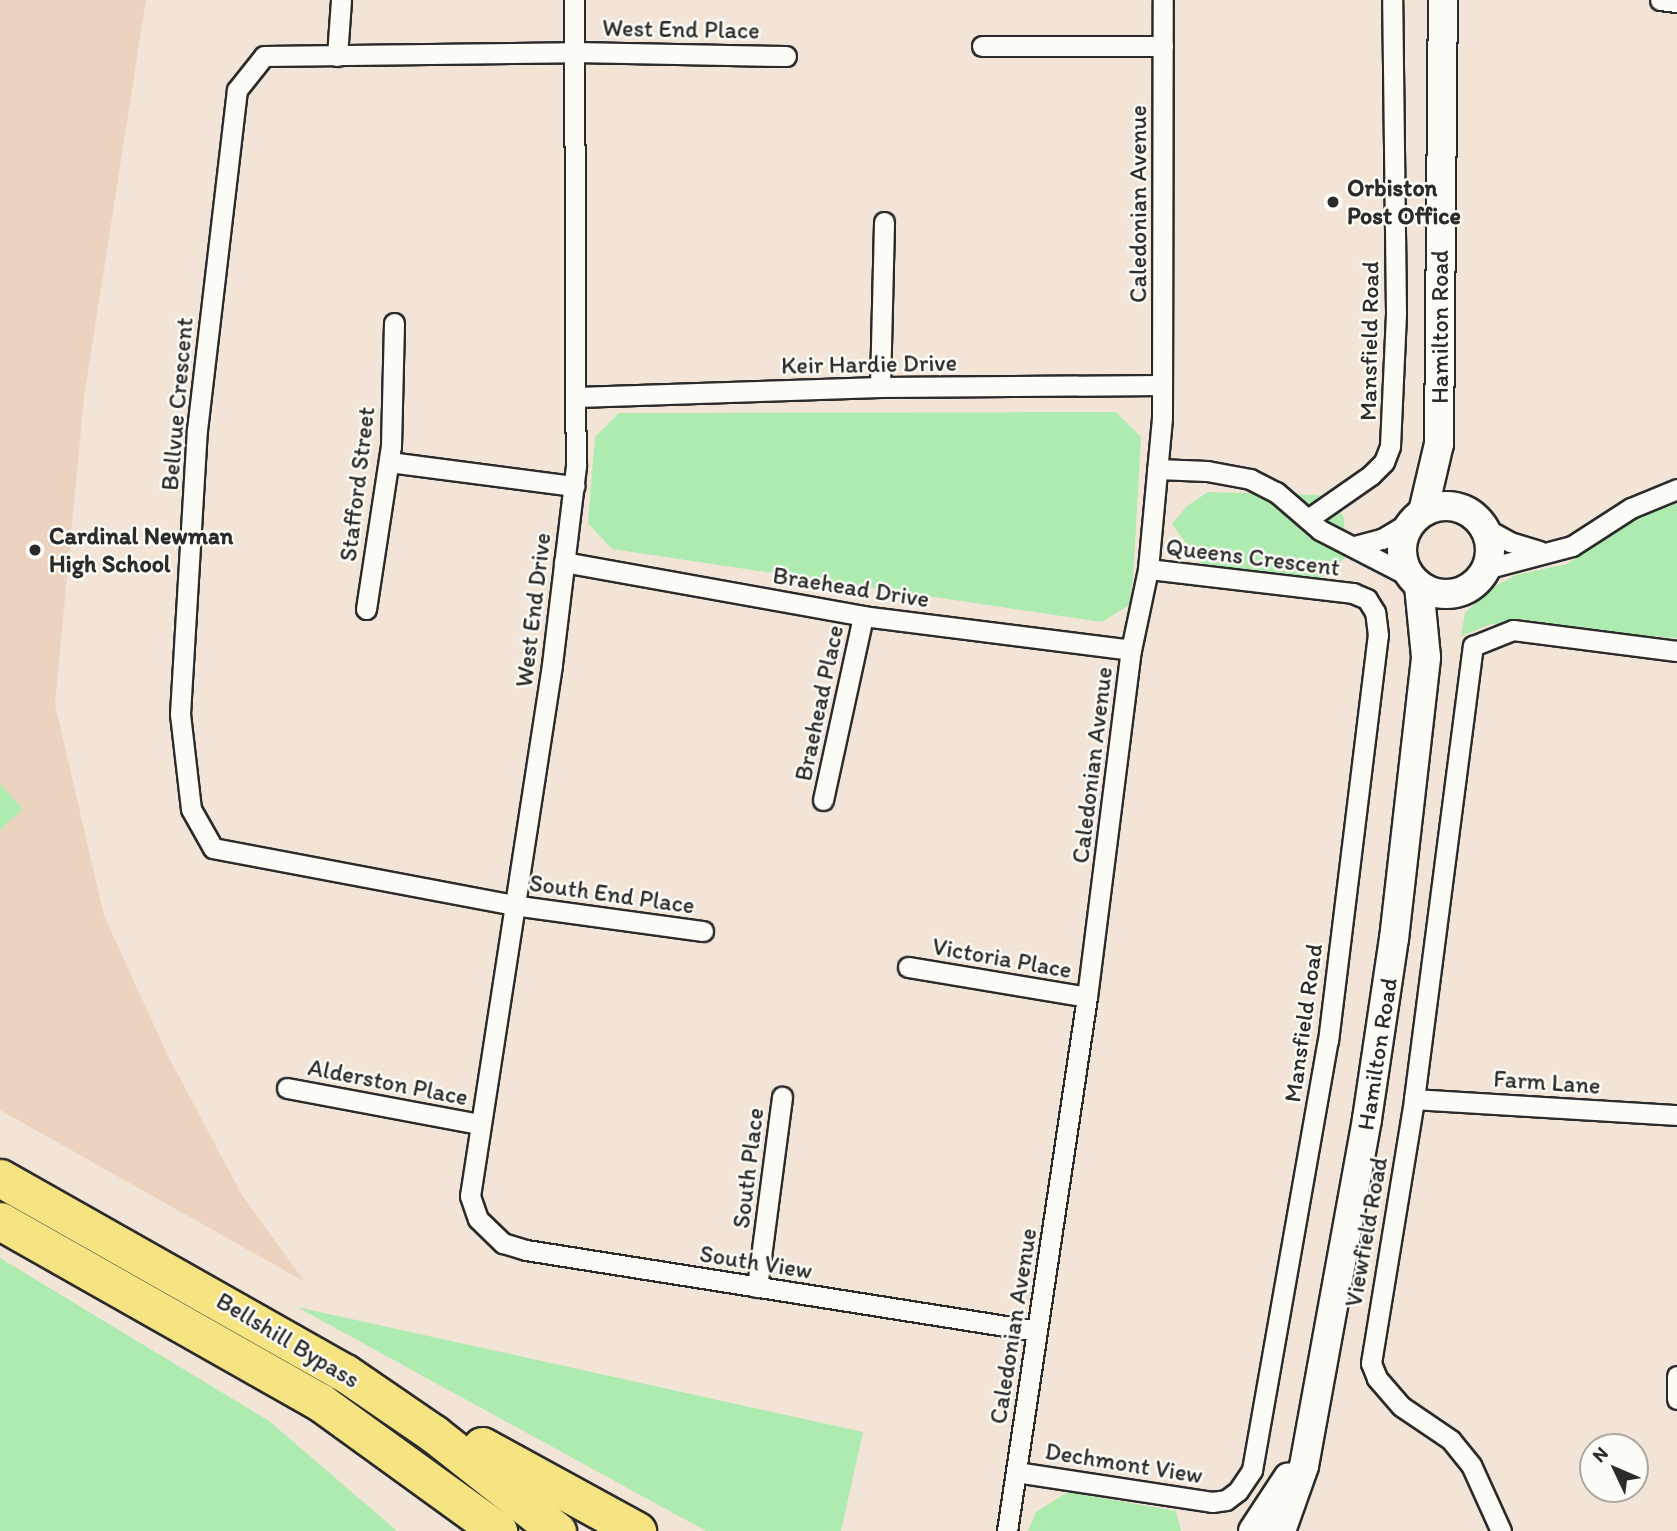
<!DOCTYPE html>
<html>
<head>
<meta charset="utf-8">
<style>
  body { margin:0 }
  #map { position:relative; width:1677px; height:1531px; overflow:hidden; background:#f2e4d7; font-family:Itim,sans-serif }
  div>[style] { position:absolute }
  .built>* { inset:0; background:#ebd3c0 }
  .green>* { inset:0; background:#aeebb0 }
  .roads { filter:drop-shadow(2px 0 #2b2b2b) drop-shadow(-2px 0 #2b2b2b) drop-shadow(0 2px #2b2b2b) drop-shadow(0 -2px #2b2b2b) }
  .street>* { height:19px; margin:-9.5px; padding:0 9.5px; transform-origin:9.5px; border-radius:9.5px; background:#fdfcf7 }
  .secondary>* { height:28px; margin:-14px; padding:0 14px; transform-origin:14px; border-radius:14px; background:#fdfcf7 }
  .secondary>.ring { margin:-14px; padding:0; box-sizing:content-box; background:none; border:28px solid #fdfcf7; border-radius:50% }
  .highway>* { height:37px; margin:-18.5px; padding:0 18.5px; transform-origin:18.5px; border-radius:18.5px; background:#f6e381 }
  .dots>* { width:19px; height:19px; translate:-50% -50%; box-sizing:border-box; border:4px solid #fdfcf7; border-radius:50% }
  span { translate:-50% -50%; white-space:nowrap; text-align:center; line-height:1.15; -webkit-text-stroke:5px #fdfcf7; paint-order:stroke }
  .street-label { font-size:24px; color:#2b2b2b }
  .poi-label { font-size:24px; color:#2b2b2b; font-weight:700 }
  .left { translate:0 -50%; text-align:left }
  .north { position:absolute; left:1579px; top:1433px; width:70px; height:70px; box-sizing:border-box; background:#fdfcf7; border:2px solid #a9a8a5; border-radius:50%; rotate:314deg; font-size:19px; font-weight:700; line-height:28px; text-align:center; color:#2b2b2b }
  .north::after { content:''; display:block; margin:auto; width:24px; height:32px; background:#2b2b2b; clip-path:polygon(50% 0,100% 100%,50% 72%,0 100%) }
</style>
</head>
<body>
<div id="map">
  <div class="built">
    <i style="clip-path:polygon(0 0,146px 0,84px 397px,55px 704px,104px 916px,168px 1056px,243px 1197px,305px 1282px,0 1110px)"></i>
  </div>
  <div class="green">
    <i style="clip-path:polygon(1116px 412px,1141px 437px,1133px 579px,1129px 605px,1102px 622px,612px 549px,588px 523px,595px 437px,619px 413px)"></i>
    <i style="clip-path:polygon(1208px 492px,1318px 495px,1336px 505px,1344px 518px,1345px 558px,1321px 578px,1201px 564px,1172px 524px,1187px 506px)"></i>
    <i style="clip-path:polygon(1677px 503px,1677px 638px,1491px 624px,1461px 636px,1465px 613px,1488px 590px,1516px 575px,1567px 564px,1632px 520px)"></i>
    <i style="clip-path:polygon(0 784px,23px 809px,0 830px)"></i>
    <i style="clip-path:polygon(0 1258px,269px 1421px,397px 1531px,0 1531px)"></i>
    <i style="clip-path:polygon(297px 1307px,863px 1432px,841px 1531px,706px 1531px)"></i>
    <i style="clip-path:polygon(1068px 1492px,1176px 1511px,1181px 1531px,1028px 1531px,1036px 1512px)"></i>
  </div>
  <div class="roads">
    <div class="street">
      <i style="left:574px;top:0;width:466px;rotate:89.8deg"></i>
      <i style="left:576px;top:466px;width:200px;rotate:96.9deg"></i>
      <i style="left:552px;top:665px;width:537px;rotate:98.78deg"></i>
      <i style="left:470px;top:1196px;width:24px;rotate:71deg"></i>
      <i style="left:478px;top:1219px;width:35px;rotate:44deg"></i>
      <i style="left:503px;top:1243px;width:24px;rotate:17deg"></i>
      <i style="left:526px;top:1250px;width:517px;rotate:9.01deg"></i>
      <i style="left:1660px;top:0;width:17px;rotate:7deg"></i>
      <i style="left:982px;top:46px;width:181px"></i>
      <i style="left:337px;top:56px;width:56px;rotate:-85.9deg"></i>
      <i style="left:880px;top:387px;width:165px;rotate:-88.6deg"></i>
      <i style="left:577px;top:397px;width:303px;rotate:-1.9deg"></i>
      <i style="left:880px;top:387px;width:282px;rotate:-0.4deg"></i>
      <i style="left:389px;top:462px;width:187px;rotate:7.4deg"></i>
      <i style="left:1157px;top:469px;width:50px;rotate:2.3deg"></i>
      <i style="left:1207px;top:471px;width:44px;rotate:10.5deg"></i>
      <i style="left:1250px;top:479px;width:29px;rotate:27deg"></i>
      <i style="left:1276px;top:492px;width:58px;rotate:40.8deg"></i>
      <i style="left:1320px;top:530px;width:102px;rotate:27.3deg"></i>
      <i style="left:1308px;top:519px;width:77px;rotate:-34.9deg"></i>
      <i style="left:1371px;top:475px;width:18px;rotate:-45deg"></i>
      <i style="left:1384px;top:462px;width:17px;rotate:-69deg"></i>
      <i style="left:1390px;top:446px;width:134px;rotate:-87.4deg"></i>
      <i style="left:1396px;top:312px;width:312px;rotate:-90.7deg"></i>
      <i style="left:1483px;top:527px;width:31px;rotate:29deg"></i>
      <i style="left:1510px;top:542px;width:31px;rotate:17deg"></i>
      <i style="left:1355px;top:546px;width:28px;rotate:-15deg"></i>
      <i style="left:1382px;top:539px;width:39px;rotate:-31deg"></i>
      <i style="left:564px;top:562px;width:304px;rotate:10.2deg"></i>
      <i style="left:863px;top:616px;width:270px;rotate:7.2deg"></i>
      <i style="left:1485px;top:569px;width:90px;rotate:-14.8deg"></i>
      <i style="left:1572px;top:546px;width:70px;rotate:-32.8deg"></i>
      <i style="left:1631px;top:508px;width:50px;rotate:-22.4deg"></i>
      <i style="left:366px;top:609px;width:165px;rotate:-81.3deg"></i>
      <i style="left:391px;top:446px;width:123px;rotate:-88.6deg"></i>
      <i style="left:823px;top:800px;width:188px;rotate:-77.7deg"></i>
      <i style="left:703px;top:931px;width:191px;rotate:-172.2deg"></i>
      <i style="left:514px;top:905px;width:306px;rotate:-169.3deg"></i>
      <i style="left:213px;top:848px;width:45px;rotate:-119.4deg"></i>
      <i style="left:191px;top:809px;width:96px;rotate:-96.6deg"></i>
      <i style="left:180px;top:714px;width:285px;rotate:-86.6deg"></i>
      <i style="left:197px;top:430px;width:342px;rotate:-83.3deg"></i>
      <i style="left:237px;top:90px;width:43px;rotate:-51.5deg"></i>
      <i style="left:264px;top:56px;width:310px;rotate:-0.7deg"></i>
      <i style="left:574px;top:52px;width:212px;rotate:1.1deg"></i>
      <i style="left:908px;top:967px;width:181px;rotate:9.5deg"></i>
      <i style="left:287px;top:1088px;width:196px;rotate:10.6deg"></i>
      <i style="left:1414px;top:1099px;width:263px;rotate:3.5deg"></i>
      <i style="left:757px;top:1287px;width:192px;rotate:-82.5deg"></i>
      <i style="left:1677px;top:1376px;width:23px;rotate:90deg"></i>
      <i style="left:1016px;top:1472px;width:198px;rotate:8.7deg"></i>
      <i style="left:1212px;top:1502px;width:14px;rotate:-8deg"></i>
      <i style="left:1226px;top:1500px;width:15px;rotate:-37deg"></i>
      <i style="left:1238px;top:1491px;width:25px;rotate:-56deg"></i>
      <i style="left:1252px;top:1470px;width:436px;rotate:-80deg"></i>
      <i style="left:1328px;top:1041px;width:409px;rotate:-83deg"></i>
      <i style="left:1378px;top:635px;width:23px;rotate:-97deg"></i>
      <i style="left:1375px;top:612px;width:15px;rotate:-122deg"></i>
      <i style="left:1367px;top:599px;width:15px;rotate:-157deg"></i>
      <i style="left:1353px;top:593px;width:206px;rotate:-173.3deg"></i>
      <i style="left:1007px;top:1531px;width:540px;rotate:-81.48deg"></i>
      <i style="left:1087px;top:997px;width:350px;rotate:-82.8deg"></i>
      <i style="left:1131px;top:650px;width:83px;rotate:-78.1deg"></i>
      <i style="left:1148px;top:569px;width:152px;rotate:-84.7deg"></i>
      <i style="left:1162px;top:418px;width:418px;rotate:-89.9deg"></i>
      <i style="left:1501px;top:1531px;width:72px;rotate:-114.4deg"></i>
      <i style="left:1471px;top:1465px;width:32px;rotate:-129deg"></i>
      <i style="left:1451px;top:1440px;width:60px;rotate:-145.8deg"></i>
      <i style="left:1401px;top:1406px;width:37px;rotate:-131deg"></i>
      <i style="left:1377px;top:1378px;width:16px;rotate:-112deg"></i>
      <i style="left:1371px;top:1363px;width:267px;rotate:-80.7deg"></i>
      <i style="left:1414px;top:1099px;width:457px;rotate:-82.6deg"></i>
      <i style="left:1473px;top:646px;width:43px;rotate:-21.8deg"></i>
      <i style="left:1513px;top:630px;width:165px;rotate:7.3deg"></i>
    </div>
    <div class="secondary">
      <i class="ring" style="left:1402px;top:506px;width:60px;height:60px"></i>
      <i style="left:1423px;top:512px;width:70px;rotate:-76.8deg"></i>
      <i style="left:1439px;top:444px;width:444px;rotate:-89.5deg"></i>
      <i style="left:1253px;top:1531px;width:64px;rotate:-56.6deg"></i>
      <i style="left:1281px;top:1531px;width:69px;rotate:-70.5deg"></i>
      <i style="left:1304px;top:1466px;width:353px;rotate:-79.7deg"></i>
      <i style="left:1367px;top:1119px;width:182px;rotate:-81.5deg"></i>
      <i style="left:1394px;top:939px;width:284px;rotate:-83.5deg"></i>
      <i style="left:1426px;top:657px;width:72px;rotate:-95.6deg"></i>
    </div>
    <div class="highway">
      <i style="left:0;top:1178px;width:396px;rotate:29.5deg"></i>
      <i style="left:345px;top:1373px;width:108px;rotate:34.4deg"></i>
      <i style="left:434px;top:1434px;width:157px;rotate:38.3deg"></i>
      <i style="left:0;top:1221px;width:368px;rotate:29.5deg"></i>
      <i style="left:320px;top:1402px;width:220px;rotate:35.9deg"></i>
      <i style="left:482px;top:1446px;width:177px;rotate:28.7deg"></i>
    </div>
  </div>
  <div class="dots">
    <i style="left:1333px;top:202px;background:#2b2b2b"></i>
    <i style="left:35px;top:550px;background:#2b2b2b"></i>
  </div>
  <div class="street-label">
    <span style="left:681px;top:29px;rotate:1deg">West End Place</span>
    <span style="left:1138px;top:204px;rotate:-90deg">Caledonian Avenue</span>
    <span style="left:1440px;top:327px;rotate:-90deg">Hamilton Road</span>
    <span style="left:1369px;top:341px;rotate:-89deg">Mansfield Road</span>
    <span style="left:869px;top:364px;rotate:-1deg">Keir Hardie Drive</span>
    <span style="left:177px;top:404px;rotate:-85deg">Bellvue Crescent</span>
    <span style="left:357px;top:484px;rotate:-83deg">Stafford Street</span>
    <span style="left:1253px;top:557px;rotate:7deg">Queens Crescent</span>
    <span style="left:851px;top:587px;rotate:9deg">Braehead Drive</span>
    <span style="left:533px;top:610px;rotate:-83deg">West End Drive</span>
    <span style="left:819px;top:703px;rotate:-78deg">Braehead Place</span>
    <span style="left:1092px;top:765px;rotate:-83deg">Caledonian Avenue</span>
    <span style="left:612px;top:894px;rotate:8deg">South End Place</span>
    <span style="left:1002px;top:958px;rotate:10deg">Victoria Place</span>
    <span style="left:1303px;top:1023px;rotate:-82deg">Mansfield Road</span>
    <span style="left:1377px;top:1054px;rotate:-81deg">Hamilton Road</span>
    <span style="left:388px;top:1082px;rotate:11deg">Alderston Place</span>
    <span style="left:1547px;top:1082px;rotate:4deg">Farm Lane</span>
    <span style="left:748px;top:1168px;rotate:-83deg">South Place</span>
    <span style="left:1366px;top:1232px;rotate:-80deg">Viewfield Road</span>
    <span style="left:756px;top:1262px;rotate:9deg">South View</span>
    <span style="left:1013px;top:1326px;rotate:-81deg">Caledonian Avenue</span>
    <span style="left:288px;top:1340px;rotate:31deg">Bellshill Bypass</span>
    <span style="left:1124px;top:1463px;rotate:9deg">Dechmont View</span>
  </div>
  <div class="poi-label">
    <span class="left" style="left:1347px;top:202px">Orbiston<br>Post Office</span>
    <span class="left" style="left:49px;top:550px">Cardinal Newman<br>High School</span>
  </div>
  <div class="north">N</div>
</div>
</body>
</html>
